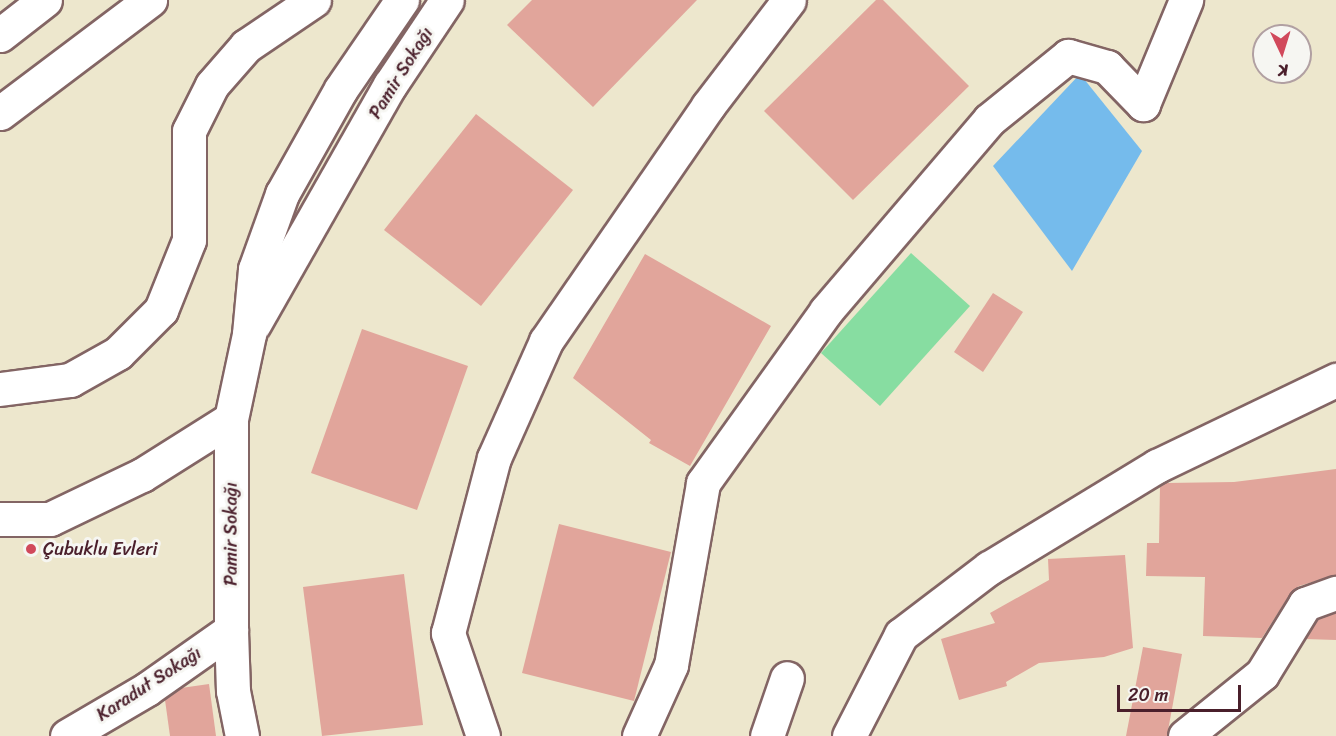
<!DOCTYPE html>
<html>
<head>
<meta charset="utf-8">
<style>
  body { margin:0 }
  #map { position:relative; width:1336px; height:736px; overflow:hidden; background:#ede7cd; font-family:Sriracha,sans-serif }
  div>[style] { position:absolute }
  .green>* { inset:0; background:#87dda1 }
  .water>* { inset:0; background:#75bbec }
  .building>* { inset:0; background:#e1a59b }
  .roads { filter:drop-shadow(2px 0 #836564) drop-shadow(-2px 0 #836564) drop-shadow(0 2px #836564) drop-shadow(0 -2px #836564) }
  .minor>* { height:33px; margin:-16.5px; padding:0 16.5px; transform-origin:16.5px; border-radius:16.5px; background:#fff }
  .highway>* { height:33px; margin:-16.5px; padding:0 16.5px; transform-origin:16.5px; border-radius:16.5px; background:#fff }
  .dots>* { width:16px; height:16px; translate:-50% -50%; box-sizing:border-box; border:3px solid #f6f6f2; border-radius:50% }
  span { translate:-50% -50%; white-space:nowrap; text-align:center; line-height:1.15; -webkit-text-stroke:6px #f6f6f2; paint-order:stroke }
  .street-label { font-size:18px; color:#4a1f2b }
  .poi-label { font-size:18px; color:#4a1f2b }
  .left { translate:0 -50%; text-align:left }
  .north { position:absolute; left:1252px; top:24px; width:60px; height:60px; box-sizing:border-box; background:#f6f6f2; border:2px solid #b1a0a2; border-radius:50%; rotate:176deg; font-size:16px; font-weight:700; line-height:24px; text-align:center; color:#4a1f2b }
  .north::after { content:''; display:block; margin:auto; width:21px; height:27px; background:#d1495b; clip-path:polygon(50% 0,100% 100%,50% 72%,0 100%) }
  .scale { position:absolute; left:1117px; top:685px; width:124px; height:27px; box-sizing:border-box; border:3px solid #4a1f2b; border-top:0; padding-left:8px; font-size:18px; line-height:21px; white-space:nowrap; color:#4a1f2b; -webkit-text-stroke:4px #f6f6f2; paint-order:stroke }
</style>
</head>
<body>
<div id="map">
  <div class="green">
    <i style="clip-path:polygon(911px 253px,970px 306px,880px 406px,821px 353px)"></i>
  </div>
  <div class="water">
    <i style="clip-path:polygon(1080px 74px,1142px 151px,1072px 271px,993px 166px)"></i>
  </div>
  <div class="building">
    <i style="clip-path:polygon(532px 0,697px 0,593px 107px,507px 25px)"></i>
    <i style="clip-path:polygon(876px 0,883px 0,969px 86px,853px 200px,764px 111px)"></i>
    <i style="clip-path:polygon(476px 114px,573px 190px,481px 306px,384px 230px)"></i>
    <i style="clip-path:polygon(645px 254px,771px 326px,690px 466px,649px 443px,651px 440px,573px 378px)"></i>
    <i style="clip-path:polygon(993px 293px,1023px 312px,983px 372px,954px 352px)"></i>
    <i style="clip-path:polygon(362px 329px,468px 366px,417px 510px,311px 473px)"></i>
    <i style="clip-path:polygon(1336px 469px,1336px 575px,1299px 586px,1290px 594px,1262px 638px,1203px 636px,1205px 577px,1146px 576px,1147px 543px,1159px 543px,1160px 486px,1166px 483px,1234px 482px)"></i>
    <i style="clip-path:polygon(559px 524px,671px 552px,634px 701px,522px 673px)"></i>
    <i style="clip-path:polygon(1125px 555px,1133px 648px,1104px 657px,1039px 663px,1006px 682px,1007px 686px,959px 700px,941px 639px,995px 623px,990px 613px,1049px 580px,1048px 559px)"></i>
    <i style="clip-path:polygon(404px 574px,423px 725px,322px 736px,303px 587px)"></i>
    <i style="clip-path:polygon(1336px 613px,1336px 640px,1305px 639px,1318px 619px)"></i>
    <i style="clip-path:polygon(1143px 647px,1182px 654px,1167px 736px,1126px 736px)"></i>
    <i style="clip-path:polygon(209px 684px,216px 736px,170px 736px,165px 700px,181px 688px)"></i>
  </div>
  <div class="roads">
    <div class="minor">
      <i style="left:254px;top:324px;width:275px;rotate:-60.4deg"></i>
      <i style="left:390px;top:85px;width:102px;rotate:-56.2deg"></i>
      <i style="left:67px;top:736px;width:93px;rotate:-30.4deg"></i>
      <i style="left:147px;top:689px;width:103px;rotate:-35.1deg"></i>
      <i style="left:242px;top:736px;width:46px;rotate:-101.3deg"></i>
      <i style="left:233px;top:691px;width:61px;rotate:-91.9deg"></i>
      <i style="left:231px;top:630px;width:211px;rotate:-90deg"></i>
      <i style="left:231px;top:419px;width:87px;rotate:-78deg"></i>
      <i style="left:249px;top:334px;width:65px;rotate:-84.7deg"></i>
      <i style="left:255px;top:269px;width:80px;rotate:-70.2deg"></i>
      <i style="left:282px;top:194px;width:120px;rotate:-60.7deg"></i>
      <i style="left:341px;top:89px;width:108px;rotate:-55.6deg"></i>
      <i style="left:483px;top:736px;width:109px;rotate:-108.8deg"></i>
      <i style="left:448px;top:633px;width:181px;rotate:-75.3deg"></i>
      <i style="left:494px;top:458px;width:128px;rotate:-66deg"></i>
      <i style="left:546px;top:341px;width:285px;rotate:-55.4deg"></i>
      <i style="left:708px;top:106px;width:133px;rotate:-52.6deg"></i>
      <i style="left:639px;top:736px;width:78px;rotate:-65.7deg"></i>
      <i style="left:671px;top:665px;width:185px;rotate:-80deg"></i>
      <i style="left:703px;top:483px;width:211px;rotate:-54.4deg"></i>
      <i style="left:826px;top:311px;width:251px;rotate:-49.5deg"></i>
      <i style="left:989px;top:120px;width:102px;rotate:-39deg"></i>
      <i style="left:1068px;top:56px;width:41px;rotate:15.8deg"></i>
      <i style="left:1107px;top:67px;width:52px;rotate:45.8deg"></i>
      <i style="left:1143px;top:104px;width:113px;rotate:-67.5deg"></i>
      <i style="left:767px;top:736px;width:61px;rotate:-71deg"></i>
      <i style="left:849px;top:736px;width:114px;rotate:-62.8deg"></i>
      <i style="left:901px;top:635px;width:111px;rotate:-37.3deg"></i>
      <i style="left:989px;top:568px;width:197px;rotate:-31.3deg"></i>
      <i style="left:1157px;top:466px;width:199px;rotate:-25.7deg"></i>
      <i style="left:1185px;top:736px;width:99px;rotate:-38.8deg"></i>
      <i style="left:1262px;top:674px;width:82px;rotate:-58.4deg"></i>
      <i style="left:1305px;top:604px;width:33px;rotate:-20deg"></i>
    </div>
    <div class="highway">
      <i style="left:0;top:35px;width:57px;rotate:-37.9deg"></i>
      <i style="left:0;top:113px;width:188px;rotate:-37deg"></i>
      <i style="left:0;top:389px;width:71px;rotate:-7.3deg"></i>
      <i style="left:70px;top:380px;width:55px;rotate:-29.4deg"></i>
      <i style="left:118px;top:353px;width:61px;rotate:-45deg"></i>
      <i style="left:161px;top:310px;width:75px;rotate:-68.2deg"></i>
      <i style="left:189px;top:240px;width:109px;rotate:-90deg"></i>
      <i style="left:189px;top:131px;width:51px;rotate:-63.4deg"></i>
      <i style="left:212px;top:85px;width:52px;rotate:-48.9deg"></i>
      <i style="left:246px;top:46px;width:82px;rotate:-34.1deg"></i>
      <i style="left:0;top:519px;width:50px"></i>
      <i style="left:50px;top:519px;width:102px;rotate:-25.6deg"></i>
      <i style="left:142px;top:475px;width:105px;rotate:-32.2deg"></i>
    </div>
  </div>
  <div class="dots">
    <i style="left:31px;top:549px;background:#d1495b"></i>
  </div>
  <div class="street-label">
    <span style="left:401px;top:73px;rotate:-58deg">Pamir Sokağı</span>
    <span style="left:231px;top:534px;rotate:-90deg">Pamir Sokağı</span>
    <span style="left:149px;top:684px;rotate:-33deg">Karadut Sokağı</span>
  </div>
  <div class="poi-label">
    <span class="left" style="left:43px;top:549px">Çubuklu Evleri</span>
  </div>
  <div class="north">K</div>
  <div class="scale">20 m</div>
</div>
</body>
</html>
